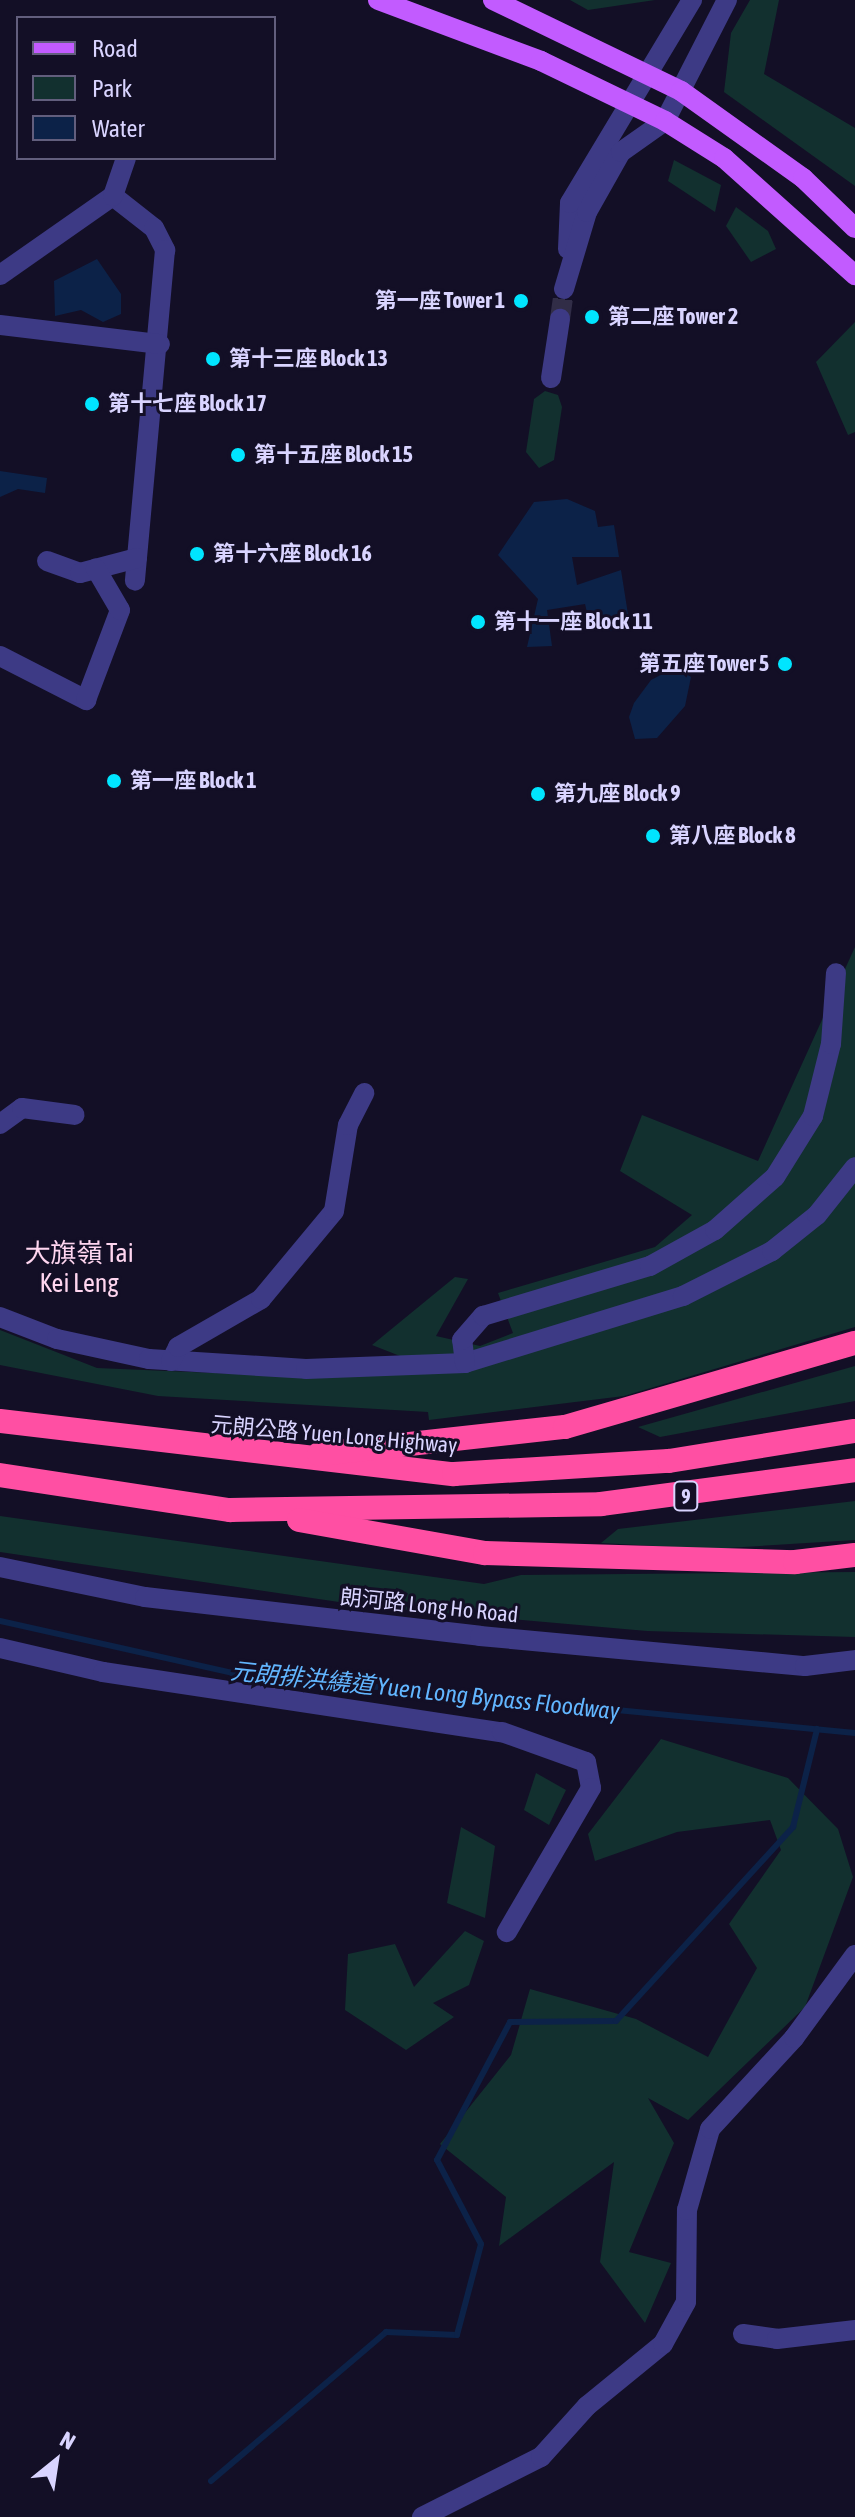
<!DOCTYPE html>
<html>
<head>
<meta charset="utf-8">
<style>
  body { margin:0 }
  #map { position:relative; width:855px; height:2517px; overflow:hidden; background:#130f26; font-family:"Asap Condensed","Noto Sans TC",sans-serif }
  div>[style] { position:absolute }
  .green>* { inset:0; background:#12302f }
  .water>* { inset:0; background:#0c2248 }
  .stream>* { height:6px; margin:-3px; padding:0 3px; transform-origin:3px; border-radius:3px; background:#0c2248 }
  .minor-tunnel>* { height:20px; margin-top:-10px; transform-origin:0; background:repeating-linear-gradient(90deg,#312d47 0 20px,transparent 0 30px) }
  .minor>* { height:20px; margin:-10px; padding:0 10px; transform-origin:10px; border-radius:10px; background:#3d3a85 }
  .major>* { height:20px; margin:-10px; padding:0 10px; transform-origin:10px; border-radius:10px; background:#c25bff }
  .highway>* { height:24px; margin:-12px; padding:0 12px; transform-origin:12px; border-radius:12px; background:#ff4fa3 }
  .dots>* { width:22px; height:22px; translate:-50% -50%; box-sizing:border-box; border:4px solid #130f26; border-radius:50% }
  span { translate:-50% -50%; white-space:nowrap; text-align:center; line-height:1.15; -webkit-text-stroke:6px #130f26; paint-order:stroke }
  .shield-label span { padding:2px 6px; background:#130f26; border:2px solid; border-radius:6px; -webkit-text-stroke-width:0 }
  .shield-label { font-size:20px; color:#d9d4ff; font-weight:700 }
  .poi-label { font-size:22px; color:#d9d4ff; font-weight:700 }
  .right { translate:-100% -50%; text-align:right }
  .left { translate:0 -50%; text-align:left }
  .street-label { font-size:22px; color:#d9d4ff }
  .water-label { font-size:24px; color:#62b6ff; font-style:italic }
  .quarter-label { font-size:26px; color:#ffd6f0 }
  .legend { position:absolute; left:16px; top:16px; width:260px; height:144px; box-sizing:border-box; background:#130f26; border:2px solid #625e7d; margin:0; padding:10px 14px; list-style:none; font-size:24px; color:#d9d4ff }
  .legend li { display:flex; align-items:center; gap:16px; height:40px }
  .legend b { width:40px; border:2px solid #625e7d }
  .north { position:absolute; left:16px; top:2421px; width:80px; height:80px; -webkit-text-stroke:6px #130f26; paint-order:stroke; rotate:30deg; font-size:22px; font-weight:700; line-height:32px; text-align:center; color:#d9d4ff }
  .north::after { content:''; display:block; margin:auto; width:28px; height:36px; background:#d9d4ff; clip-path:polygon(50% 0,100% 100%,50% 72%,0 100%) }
</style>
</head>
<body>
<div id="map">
  <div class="green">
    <i style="clip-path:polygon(570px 0,655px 0,588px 10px)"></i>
    <i style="clip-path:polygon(750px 0,779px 0,764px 74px,855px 128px,855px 186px,724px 92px,731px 33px)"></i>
    <i style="clip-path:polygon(674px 160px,721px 185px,715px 212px,668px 181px)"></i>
    <i style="clip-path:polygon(736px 207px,768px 231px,776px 249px,751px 262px,726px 226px)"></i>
    <i style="clip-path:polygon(855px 322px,855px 432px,848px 435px,816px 362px)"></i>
    <i style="clip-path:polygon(545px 391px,558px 395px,562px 407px,554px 460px,539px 468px,526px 452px,534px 399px)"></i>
    <i style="clip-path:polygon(855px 947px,855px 1327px,624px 1396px,429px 1420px,428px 1412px,158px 1396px,0 1365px,0 1330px,97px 1368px,332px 1378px,400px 1356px,372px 1345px,455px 1277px,468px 1279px,436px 1336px,480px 1346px,513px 1333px,498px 1293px,655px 1247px,692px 1215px,620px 1171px,642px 1115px,758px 1161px)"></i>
    <i style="clip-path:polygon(855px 1366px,855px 1401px,660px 1437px,638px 1427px)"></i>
    <i style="clip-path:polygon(855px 1501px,855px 1540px,711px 1549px,601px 1543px,618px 1529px)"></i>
    <i style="clip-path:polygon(0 1516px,484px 1584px,521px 1575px,855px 1572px,855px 1637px,647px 1631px,373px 1607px,0 1552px)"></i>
    <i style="clip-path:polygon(661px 1739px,788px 1778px,838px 1829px,853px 1877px,805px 2007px,688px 2120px,648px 2098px,674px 2143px,629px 2252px,671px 2263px,645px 2323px,600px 2262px,614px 2162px,499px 2246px,506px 2197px,440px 2144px,511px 2055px,530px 1989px,636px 2019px,708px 2057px,757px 1968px,729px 1924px,781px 1850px,770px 1820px,677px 1832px,595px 1861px,588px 1834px)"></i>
    <i style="clip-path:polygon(536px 1773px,566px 1790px,549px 1825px,524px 1810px)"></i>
    <i style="clip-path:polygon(461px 1827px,495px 1846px,485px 1918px,447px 1903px)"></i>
    <i style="clip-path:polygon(465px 1931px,484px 1941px,469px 1985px,433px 2003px,454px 2017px,406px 2050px,345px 2010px,348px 1954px,395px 1944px,414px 1987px)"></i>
  </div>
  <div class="water">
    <i style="clip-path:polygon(97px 259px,121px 294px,121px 314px,103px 322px,81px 310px,55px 316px,54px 281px)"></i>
    <i style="clip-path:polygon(0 471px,47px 478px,45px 493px,18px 489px,0 497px)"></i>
    <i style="clip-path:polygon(567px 499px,595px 511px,598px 527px,614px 525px,619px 557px,572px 557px,577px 585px,621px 570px,630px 627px,607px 631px,604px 619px,589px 621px,585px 604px,547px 610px,552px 646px,527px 647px,538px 599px,498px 555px,534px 502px)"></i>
    <i style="clip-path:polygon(676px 667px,691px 677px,685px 706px,657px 738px,635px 739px,629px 717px,634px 703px,651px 680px)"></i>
  </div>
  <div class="stream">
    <i style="left:0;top:1621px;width:238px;rotate:12.6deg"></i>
    <i style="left:232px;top:1673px;width:626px;rotate:5.5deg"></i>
    <i style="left:211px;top:2481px;width:230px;rotate:-40.4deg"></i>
    <i style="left:386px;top:2332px;width:71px;rotate:2.4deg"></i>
    <i style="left:457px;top:2335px;width:94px;rotate:-75.2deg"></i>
    <i style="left:481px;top:2244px;width:95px;rotate:-117.6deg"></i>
    <i style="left:437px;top:2160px;width:156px;rotate:-62.1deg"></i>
    <i style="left:510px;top:2022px;width:106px;rotate:-0.5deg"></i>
    <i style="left:616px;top:2021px;width:263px;rotate:-47.6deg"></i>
    <i style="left:793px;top:1827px;width:101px;rotate:-76.2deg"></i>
  </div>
  <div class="minor-tunnel">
    <i style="left:560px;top:319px;width:30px;rotate:-82deg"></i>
  </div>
  <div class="minor">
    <i style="left:113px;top:196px;width:52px;rotate:38deg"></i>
    <i style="left:154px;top:228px;width:25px;rotate:63deg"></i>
    <i style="left:165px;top:250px;width:332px;rotate:95.2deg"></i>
    <i style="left:568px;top:249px;width:46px;rotate:-87.5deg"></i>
    <i style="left:570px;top:203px;width:237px;rotate:-59deg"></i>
    <i style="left:0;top:275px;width:138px;rotate:-35deg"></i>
    <i style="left:113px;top:196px;width:40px;rotate:-71.1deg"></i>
    <i style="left:564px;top:289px;width:80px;rotate:-73.4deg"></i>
    <i style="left:587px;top:212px;width:69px;rotate:-60.5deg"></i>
    <i style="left:621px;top:152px;width:54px;rotate:-35.2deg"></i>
    <i style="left:665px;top:121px;width:136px;rotate:-62.9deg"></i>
    <i style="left:0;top:325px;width:161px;rotate:6.8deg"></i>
    <i style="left:551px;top:378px;width:60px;rotate:-81.3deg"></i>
    <i style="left:47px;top:561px;width:35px;rotate:20deg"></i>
    <i style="left:80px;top:573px;width:59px;rotate:-14.7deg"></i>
    <i style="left:0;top:656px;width:97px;rotate:27.1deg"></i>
    <i style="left:86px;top:700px;width:96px;rotate:-69.3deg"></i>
    <i style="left:120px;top:610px;width:48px;rotate:-120.3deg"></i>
    <i style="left:0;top:1124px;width:27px;rotate:-36deg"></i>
    <i style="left:22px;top:1108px;width:53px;rotate:7.5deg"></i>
    <i style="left:0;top:1317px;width:61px;rotate:21.1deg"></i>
    <i style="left:57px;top:1339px;width:94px;rotate:12.3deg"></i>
    <i style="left:149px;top:1359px;width:157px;rotate:3.6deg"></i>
    <i style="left:306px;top:1369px;width:159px;rotate:-2.2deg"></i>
    <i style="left:465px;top:1363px;width:228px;rotate:-17.1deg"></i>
    <i style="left:683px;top:1296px;width:100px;rotate:-26.8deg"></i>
    <i style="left:772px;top:1251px;width:58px;rotate:-38.7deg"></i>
    <i style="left:817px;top:1215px;width:61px;rotate:-51.6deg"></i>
    <i style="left:171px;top:1361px;width:16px;rotate:-63deg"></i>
    <i style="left:178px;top:1347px;width:96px;rotate:-30deg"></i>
    <i style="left:261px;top:1299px;width:114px;rotate:-50.3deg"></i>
    <i style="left:334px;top:1211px;width:87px;rotate:-80.8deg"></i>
    <i style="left:348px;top:1125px;width:36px;rotate:-63deg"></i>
    <i style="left:465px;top:1363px;width:23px;rotate:-97deg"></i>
    <i style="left:462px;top:1340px;width:32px;rotate:-49deg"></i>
    <i style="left:483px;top:1316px;width:174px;rotate:-16.7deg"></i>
    <i style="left:650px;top:1266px;width:74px;rotate:-29deg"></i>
    <i style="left:715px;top:1230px;width:80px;rotate:-41.5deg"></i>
    <i style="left:775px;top:1177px;width:72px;rotate:-58.1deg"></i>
    <i style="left:813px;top:1116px;width:74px;rotate:-76deg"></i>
    <i style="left:831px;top:1044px;width:71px;rotate:-86deg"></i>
    <i style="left:0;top:1567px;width:148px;rotate:11.7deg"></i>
    <i style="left:145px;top:1597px;width:337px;rotate:6.6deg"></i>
    <i style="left:480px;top:1636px;width:326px;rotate:5.3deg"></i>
    <i style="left:805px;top:1666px;width:50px;rotate:-6.8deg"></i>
    <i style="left:0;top:1648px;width:106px;rotate:13.1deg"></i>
    <i style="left:103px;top:1672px;width:403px;rotate:8.6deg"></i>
    <i style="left:502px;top:1732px;width:89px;rotate:19.7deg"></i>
    <i style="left:586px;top:1762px;width:26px;rotate:79deg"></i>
    <i style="left:591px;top:1788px;width:167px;rotate:120.3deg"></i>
    <i style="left:743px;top:2334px;width:34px;rotate:8deg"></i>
    <i style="left:777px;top:2339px;width:79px;rotate:-6.6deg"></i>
    <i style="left:422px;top:2517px;width:133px;rotate:-26.8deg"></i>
    <i style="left:541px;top:2457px;width:69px;rotate:-48deg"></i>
    <i style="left:587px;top:2406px;width:98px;rotate:-39.2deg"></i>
    <i style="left:663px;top:2344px;width:48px;rotate:-61.3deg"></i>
    <i style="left:686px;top:2302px;width:92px;rotate:-89.4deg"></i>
    <i style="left:687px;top:2210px;width:84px;rotate:-74.1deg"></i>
    <i style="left:710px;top:2129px;width:124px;rotate:-47.3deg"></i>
    <i style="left:794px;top:2038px;width:103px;rotate:-53.7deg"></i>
  </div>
  <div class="major">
    <i style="left:378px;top:0;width:174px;rotate:20.5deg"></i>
    <i style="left:541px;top:61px;width:138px;rotate:25.8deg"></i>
    <i style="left:665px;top:121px;width:70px;rotate:32.1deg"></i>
    <i style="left:724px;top:158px;width:176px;rotate:41.8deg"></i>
    <i style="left:493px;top:0;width:209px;rotate:25.8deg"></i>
    <i style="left:681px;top:91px;width:150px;rotate:35.5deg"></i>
    <i style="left:803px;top:178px;width:72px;rotate:43.9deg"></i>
  </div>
  <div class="highway">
    <i style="left:0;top:1421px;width:457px;rotate:6.7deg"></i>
    <i style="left:454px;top:1474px;width:215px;rotate:-3.5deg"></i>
    <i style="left:669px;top:1461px;width:188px;rotate:-9.2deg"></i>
    <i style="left:319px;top:1454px;width:247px;rotate:-6.3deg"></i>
    <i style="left:565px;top:1427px;width:302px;rotate:-16.2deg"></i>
    <i style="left:0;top:1475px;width:233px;rotate:8.7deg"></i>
    <i style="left:230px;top:1510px;width:371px;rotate:-0.9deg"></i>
    <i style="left:601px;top:1504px;width:256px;rotate:-7.6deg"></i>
    <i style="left:299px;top:1520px;width:189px;rotate:10.1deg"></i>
    <i style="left:485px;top:1553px;width:310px;rotate:1.7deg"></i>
    <i style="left:795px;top:1562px;width:60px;rotate:-6.7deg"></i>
  </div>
  <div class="dots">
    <i style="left:521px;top:301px;background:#00e5ff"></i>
    <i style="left:592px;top:317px;background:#00e5ff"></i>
    <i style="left:213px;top:359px;background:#00e5ff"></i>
    <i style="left:92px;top:404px;background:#00e5ff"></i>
    <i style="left:238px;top:455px;background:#00e5ff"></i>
    <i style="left:197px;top:554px;background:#00e5ff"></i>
    <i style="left:478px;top:622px;background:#00e5ff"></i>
    <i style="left:785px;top:664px;background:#00e5ff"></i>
    <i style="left:114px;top:781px;background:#00e5ff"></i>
    <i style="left:538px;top:794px;background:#00e5ff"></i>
    <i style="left:653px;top:836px;background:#00e5ff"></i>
  </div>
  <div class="shield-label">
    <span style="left:686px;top:1496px">9</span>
  </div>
  <div class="poi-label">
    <span class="right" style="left:505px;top:301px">第一座 Tower 1</span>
    <span class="left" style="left:608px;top:317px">第二座 Tower 2</span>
    <span class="left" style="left:229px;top:359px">第十三座 Block 13</span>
    <span class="left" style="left:108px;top:404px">第十七座 Block 17</span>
    <span class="left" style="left:254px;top:455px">第十五座 Block 15</span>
    <span class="left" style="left:213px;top:554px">第十六座 Block 16</span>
    <span class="left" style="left:494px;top:622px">第十一座 Block 11</span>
    <span class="right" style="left:769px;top:664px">第五座 Tower 5</span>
    <span class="left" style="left:130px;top:781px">第一座 Block 1</span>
    <span class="left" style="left:554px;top:794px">第九座 Block 9</span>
    <span class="left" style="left:669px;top:836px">第八座 Block 8</span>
  </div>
  <div class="street-label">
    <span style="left:334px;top:1435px;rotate:5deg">元朗公路 Yuen Long Highway</span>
    <span style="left:429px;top:1606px;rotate:6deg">朗河路 Long Ho Road</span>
  </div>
  <div class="water-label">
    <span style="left:425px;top:1691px;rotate:6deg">元朗排洪繞道 Yuen Long Bypass Floodway</span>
  </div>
  <div class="quarter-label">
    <span style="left:79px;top:1269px">大旗嶺 Tai<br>Kei Leng</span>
  </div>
  <ul class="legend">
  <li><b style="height:10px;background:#c25bff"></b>Road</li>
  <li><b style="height:22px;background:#12302f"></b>Park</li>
  <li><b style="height:22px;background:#0c2248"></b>Water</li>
  </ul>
  <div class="north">N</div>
</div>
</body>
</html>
